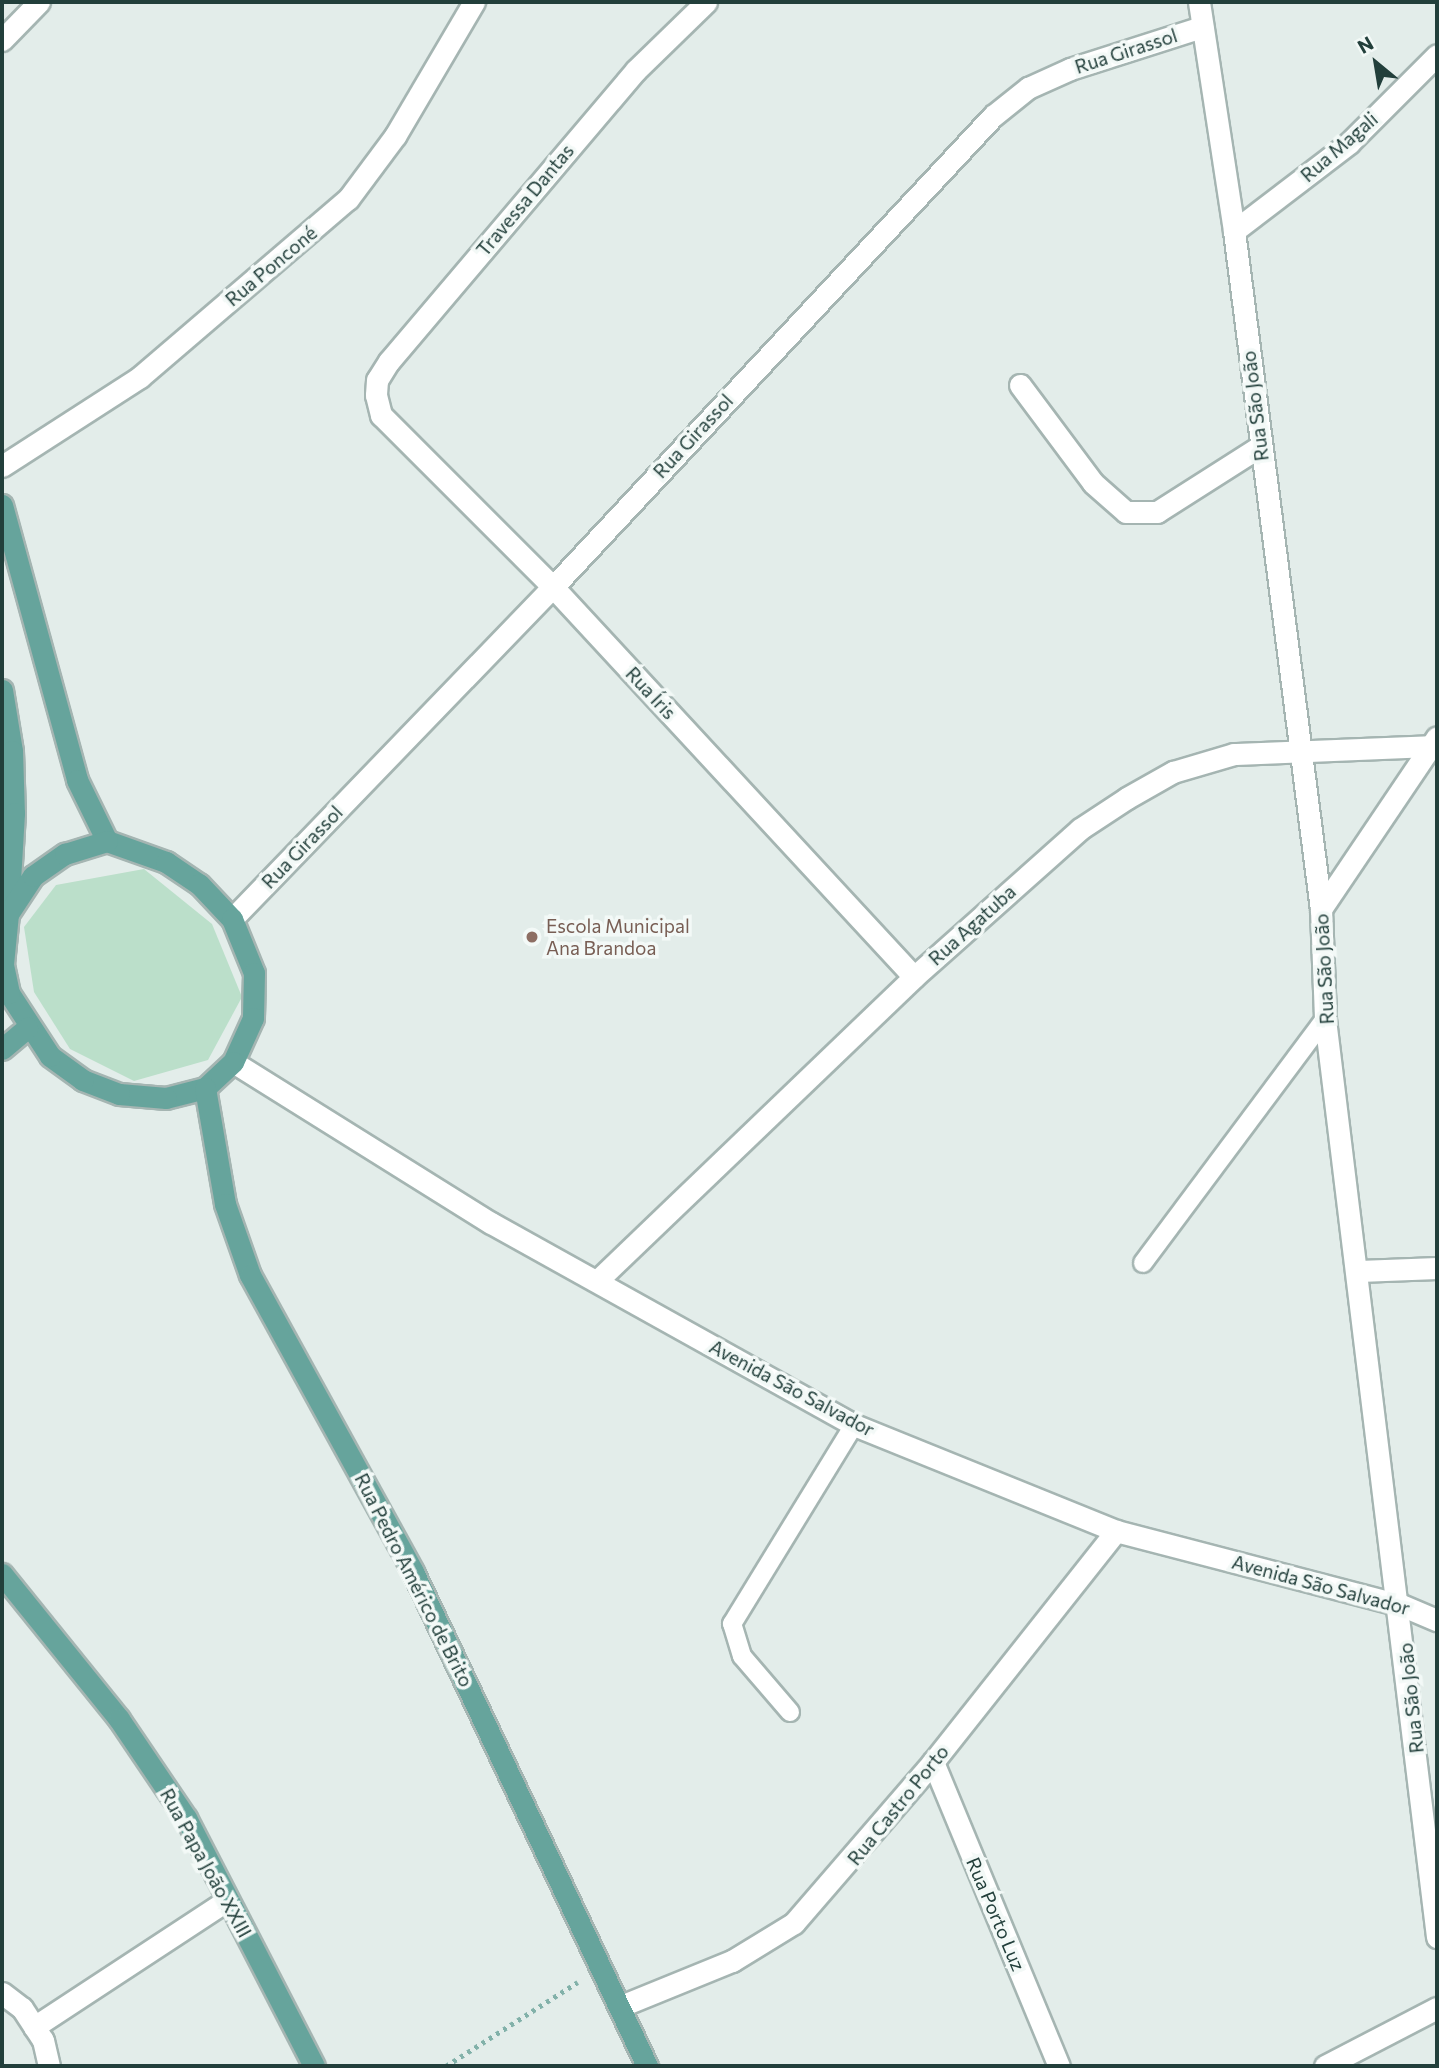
<!DOCTYPE html>
<html>
<head>
<meta charset="utf-8">
<style>
  body { margin:0 }
  #map { position:relative; width:1439px; height:2068px; overflow:hidden; background:#e3edea; font-family:Commissioner,sans-serif }
  div>[style] { position:absolute }
  .green>* { inset:0; background:#bbdfca }
  .path>* { height:4.5px; margin-top:-2.25px; transform-origin:0; background:repeating-linear-gradient(90deg,#82b1a9 0 3.5px,transparent 0 8.5px) }
  .roads { filter:drop-shadow(2px 0 #a5b5b2) drop-shadow(-2px 0 #a5b5b2) drop-shadow(0 2px #a5b5b2) drop-shadow(0 -2px #a5b5b2) }
  .lane>* { height:18px; margin:-9px; padding:0 9px; transform-origin:9px; border-radius:9px; background:#fff }
  .street>* { height:21px; margin:-10.5px; padding:0 10.5px; transform-origin:10.5px; border-radius:10.5px; background:#fff }
  .secondary>* { height:21px; margin:-10.5px; padding:0 10.5px; transform-origin:10.5px; border-radius:10.5px; background:#fff }
  .primary>* { height:21px; margin:-10.5px; padding:0 10.5px; transform-origin:10.5px; border-radius:10.5px; background:#66a49c }
  .dots>* { width:19px; height:19px; translate:-50% -50%; box-sizing:border-box; border:4px solid #f3f9f7; border-radius:50% }
  span { translate:-50% -50%; white-space:nowrap; text-align:center; line-height:1.15; -webkit-text-stroke:7px #f3f9f7; paint-order:stroke }
  .street-label { font-size:19px; color:#223f3b }
  .education-label { font-size:19px; color:#785e54 }
  .left { translate:0 -50%; text-align:left }
  .frame { position:absolute; inset:0; border:4px solid #223f3b; pointer-events:none }
  .north { position:absolute; left:1341px; top:28px; width:70px; height:70px; -webkit-text-stroke:5px #f3f9f7; paint-order:stroke; rotate:330deg; font-size:19px; font-weight:700; line-height:28px; text-align:center; color:#223f3b }
  .north::after { content:''; display:block; margin:auto; width:24px; height:32px; background:#223f3b; clip-path:polygon(50% 0,100% 100%,50% 72%,0 100%) }
</style>
</head>
<body>
<div id="map">
  <div class="green">
    <i style="clip-path:polygon(144px 869px,212px 924px,242px 997px,208px 1060px,134px 1081px,70px 1049px,34px 992px,24px 927px,56px 885px)"></i>
  </div>
  <div class="path">
    <i style="left:446px;top:2066px;width:156px;rotate:-32.5deg"></i>
  </div>
  <div class="roads">
    <div class="lane">
      <i style="left:1143px;top:1263px;width:304px;rotate:-53.3deg"></i>
      <i style="left:790px;top:1712px;width:74px;rotate:-130.6deg"></i>
      <i style="left:742px;top:1656px;width:34px;rotate:-107deg"></i>
      <i style="left:732px;top:1624px;width:233px;rotate:-58.5deg"></i>
    </div>
    <div class="street">
      <i style="left:706px;top:2px;width:98px;rotate:135.8deg"></i>
      <i style="left:636px;top:70px;width:382px;rotate:130.3deg"></i>
      <i style="left:389px;top:361px;width:22px;rotate:122deg"></i>
      <i style="left:377px;top:380px;width:15px;rotate:94deg"></i>
      <i style="left:376px;top:395px;width:21px;rotate:76deg"></i>
      <i style="left:381px;top:415px;width:243px;rotate:45deg"></i>
      <i style="left:553px;top:587px;width:531px;rotate:47.21deg"></i>
      <i style="left:1199px;top:2px;width:232px;rotate:81.3deg"></i>
      <i style="left:1234px;top:231px;width:684px;rotate:82.69deg"></i>
      <i style="left:1321px;top:909px;width:110px;rotate:87.9deg"></i>
      <i style="left:1325px;top:1019px;width:925px;rotate:83.04deg"></i>
      <i style="left:2px;top:40px;width:53px;rotate:-45.8deg"></i>
      <i style="left:1234px;top:231px;width:145px;rotate:-37.4deg"></i>
      <i style="left:1349px;top:143px;width:124px;rotate:-45deg"></i>
      <i style="left:1020px;top:385px;width:122px;rotate:53.3deg"></i>
      <i style="left:1093px;top:483px;width:44px;rotate:41.3deg"></i>
      <i style="left:1126px;top:512px;width:31px"></i>
      <i style="left:1157px;top:512px;width:121px;rotate:-32.5deg"></i>
      <i style="left:2px;top:466px;width:164px;rotate:-32.8deg"></i>
      <i style="left:140px;top:377px;width:274px;rotate:-40.6deg"></i>
      <i style="left:348px;top:199px;width:79px;rotate:-53.3deg"></i>
      <i style="left:395px;top:136px;width:156px;rotate:-59.5deg"></i>
      <i style="left:1321px;top:909px;width:207px;rotate:-56deg"></i>
      <i style="left:232px;top:919px;width:462px;rotate:-46deg"></i>
      <i style="left:553px;top:587px;width:645px;rotate:-46.95deg"></i>
      <i style="left:993px;top:116px;width:45px;rotate:-38.7deg"></i>
      <i style="left:1028px;top:88px;width:46px;rotate:-24.3deg"></i>
      <i style="left:1070px;top:69px;width:139px;rotate:-17.7deg"></i>
      <i style="left:1359px;top:1271px;width:78px;rotate:-2.2deg"></i>
      <i style="left:598px;top:1280px;width:438px;rotate:-43.8deg"></i>
      <i style="left:914px;top:977px;width:222px;rotate:-41.7deg"></i>
      <i style="left:1080px;top:829px;width:56px;rotate:-33.4deg"></i>
      <i style="left:1127px;top:798px;width:53px;rotate:-29.5deg"></i>
      <i style="left:1173px;top:772px;width:64px;rotate:-16.4deg"></i>
      <i style="left:1234px;top:754px;width:198px;rotate:-2.3deg"></i>
      <i style="left:933px;top:1762px;width:329px;rotate:67.5deg"></i>
      <i style="left:2px;top:1993px;width:25px;rotate:37deg"></i>
      <i style="left:22px;top:2008px;width:38px;rotate:57deg"></i>
      <i style="left:43px;top:2040px;width:27px;rotate:77deg"></i>
      <i style="left:621px;top:2006px;width:120px;rotate:-22.1deg"></i>
      <i style="left:732px;top:1961px;width:73px;rotate:-31.5deg"></i>
      <i style="left:794px;top:1923px;width:213px;rotate:-49.2deg"></i>
      <i style="left:933px;top:1762px;width:295px;rotate:-51.6deg"></i>
      <i style="left:34px;top:2027px;width:231px;rotate:-33.3deg"></i>
      <i style="left:1325px;top:2066px;width:126px;rotate:-27.4deg"></i>
    </div>
    <div class="secondary">
      <i style="left:233px;top:1062px;width:304px;rotate:32deg"></i>
      <i style="left:491px;top:1223px;width:415px;rotate:29.1deg"></i>
      <i style="left:854px;top:1425px;width:283px;rotate:22deg"></i>
      <i style="left:1116px;top:1531px;width:294px;rotate:14.6deg"></i>
      <i style="left:1401px;top:1605px;width:39px;rotate:23deg"></i>
    </div>
    <div class="primary">
      <i style="left:2px;top:505px;width:285px;rotate:74.7deg"></i>
      <i style="left:77px;top:780px;width:68px;rotate:63.8deg"></i>
      <i style="left:2px;top:690px;width:62px;rotate:80.7deg"></i>
      <i style="left:12px;top:751px;width:62px;rotate:88.2deg"></i>
      <i style="left:14px;top:813px;width:101px;rotate:93.4deg"></i>
      <i style="left:107px;top:841px;width:63px;rotate:19.6deg"></i>
      <i style="left:166px;top:862px;width:40px;rotate:34deg"></i>
      <i style="left:199px;top:884px;width:48px;rotate:46.7deg"></i>
      <i style="left:232px;top:919px;width:58px;rotate:67.8deg"></i>
      <i style="left:254px;top:973px;width:45px;rotate:91.3deg"></i>
      <i style="left:253px;top:1018px;width:48px;rotate:114.4deg"></i>
      <i style="left:233px;top:1062px;width:38px;rotate:137deg"></i>
      <i style="left:205px;top:1088px;width:40px;rotate:165.6deg"></i>
      <i style="left:166px;top:1098px;width:47px;rotate:-175.1deg"></i>
      <i style="left:119px;top:1094px;width:39px;rotate:-159deg"></i>
      <i style="left:83px;top:1080px;width:41px;rotate:-144deg"></i>
      <i style="left:50px;top:1056px;width:75px;rotate:-123.1deg"></i>
      <i style="left:9px;top:993px;width:30px;rotate:-102deg"></i>
      <i style="left:3px;top:964px;width:50px;rotate:-84.3deg"></i>
      <i style="left:8px;top:914px;width:45px;rotate:-56.7deg"></i>
      <i style="left:33px;top:876px;width:39px;rotate:-35deg"></i>
      <i style="left:65px;top:854px;width:44px;rotate:-17.2deg"></i>
      <i style="left:2px;top:1049px;width:33px;rotate:-40deg"></i>
      <i style="left:205px;top:1088px;width:118px;rotate:80.2deg"></i>
      <i style="left:225px;top:1204px;width:75px;rotate:70.6deg"></i>
      <i style="left:250px;top:1275px;width:339px;rotate:61.2deg"></i>
      <i style="left:413px;top:1572px;width:547px;rotate:64.65deg"></i>
      <i style="left:2px;top:1574px;width:186px;rotate:51.1deg"></i>
      <i style="left:119px;top:1719px;width:120px;rotate:55.9deg"></i>
      <i style="left:186px;top:1818px;width:279px;rotate:62.7deg"></i>
    </div>
  </div>
  <div class="dots">
    <i style="left:532px;top:937px;background:#8d6e63"></i>
  </div>
  <div class="street-label">
    <span style="left:1126px;top:51px;rotate:-18deg">Rua Girassol</span>
    <span style="left:1339px;top:147px;rotate:-41deg">Rua Magali</span>
    <span style="left:525px;top:200px;rotate:-50deg">Travessa Dantas</span>
    <span style="left:271px;top:266px;rotate:-40deg">Rua Ponconé</span>
    <span style="left:1255px;top:406px;rotate:-97deg">Rua São João</span>
    <span style="left:693px;top:436px;rotate:-47deg">Rua Girassol</span>
    <span style="left:651px;top:693px;rotate:47deg">Rua Íris</span>
    <span style="left:302px;top:847px;rotate:-46deg">Rua Girassol</span>
    <span style="left:972px;top:925px;rotate:-42deg">Rua Agatuba</span>
    <span style="left:1324px;top:969px;rotate:-93deg">Rua São João</span>
    <span style="left:792px;top:1388px;rotate:28deg">Avenida São Salvador</span>
    <span style="left:414px;top:1580px;rotate:63deg">Rua Pedro Américo de Brito</span>
    <span style="left:1321px;top:1585px;rotate:15deg">Avenida São Salvador</span>
    <span style="left:1411px;top:1698px;rotate:-96deg">Rua São João</span>
    <span style="left:898px;top:1805px;rotate:-51deg">Rua Castro Porto</span>
    <span style="left:206px;top:1863px;rotate:61deg">Rua Papa João XXIII</span>
    <span style="left:996px;top:1914px;rotate:67deg">Rua Porto Luz</span>
  </div>
  <div class="education-label">
    <span class="left" style="left:546px;top:937px">Escola Municipal<br>Ana Brandoa</span>
  </div>
  <div class="frame"></div>
  <div class="north">N</div>
</div>
</body>
</html>
